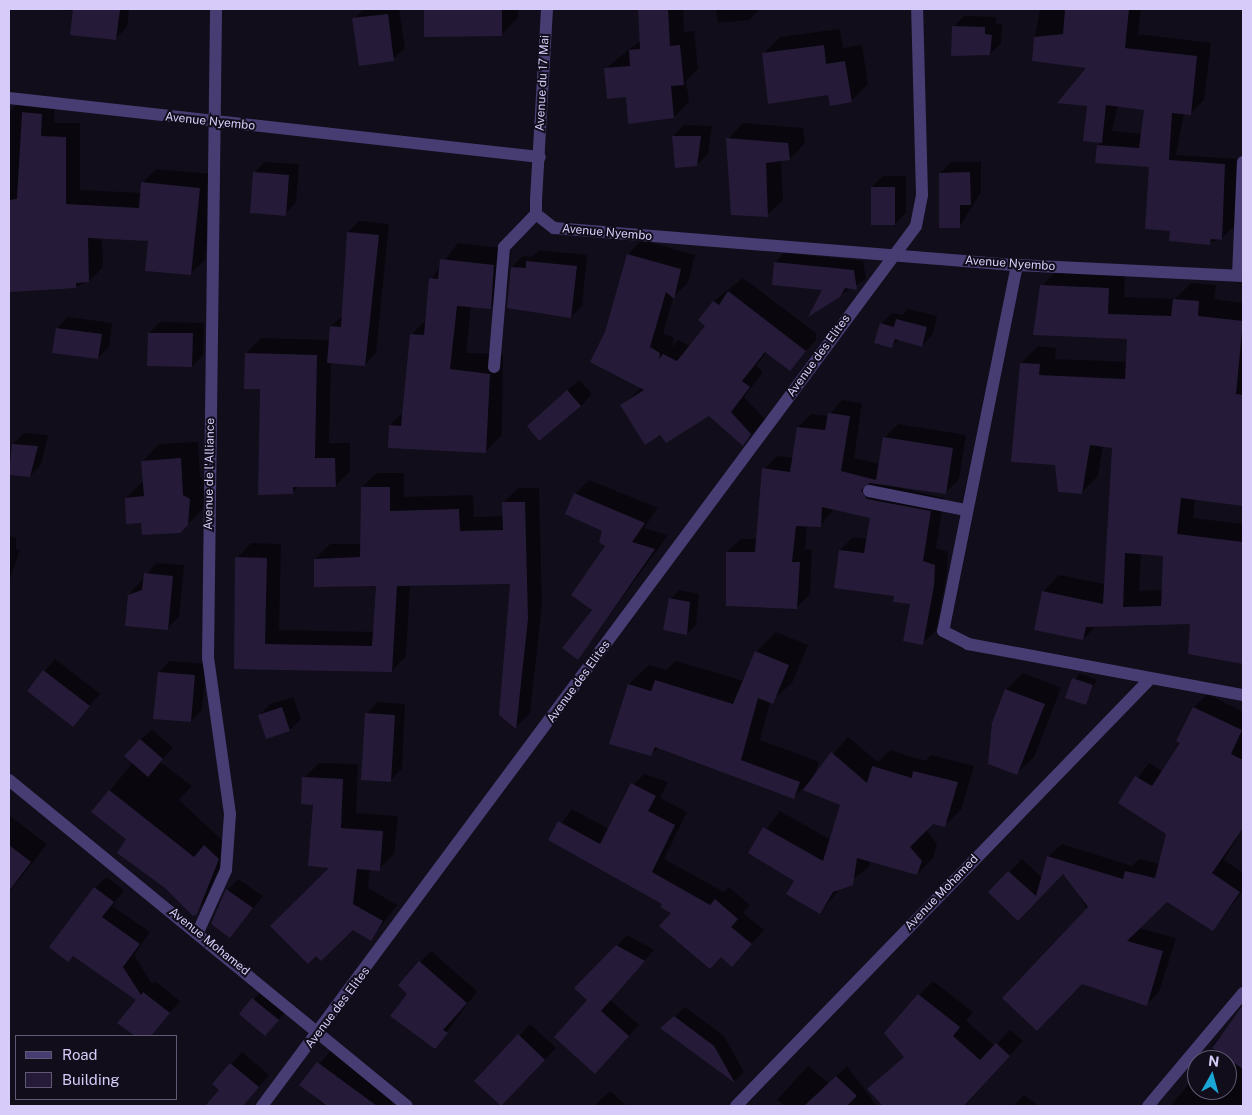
<!DOCTYPE html>
<html>
<head>
<meta charset="utf-8">
<style>
  body { margin:0 }
  #map { position:relative; width:1252px; height:1115px; overflow:hidden; background:#110d1a; font-family:"Public Sans",sans-serif }
  div>[style] { position:absolute }
  .shadow>* { inset:0; background:#0007 }
  .building>* { inset:0; background:#251b38 }
  .street>* { height:12px; margin:-6px; padding:0 6px; transform-origin:6px; border-radius:6px; background:#473d73 }
  span { translate:-50% -50%; white-space:nowrap; text-align:center; line-height:1.15; -webkit-text-stroke:4px #110d1a; paint-order:stroke }
  .street-label { font-size:12px; color:#d7cbf9 }
  .frame { position:absolute; inset:0; border:10px solid #d7cbf9; pointer-events:none }
  .legend { position:absolute; left:15px; top:1035px; width:162px; height:65px; box-sizing:border-box; background:#110d1a; border:1px solid #605973; margin:0; padding:6px 9px; list-style:none; font-size:15px; color:#d7cbf9 }
  .legend li { display:flex; align-items:center; gap:10px; height:25px }
  .legend b { width:25px; border:1px solid #605973 }
  .north { position:absolute; left:1187px; top:1050px; width:50px; height:50px; box-sizing:border-box; background:#110d1a; border:1px solid #605973; border-radius:50%; rotate:7deg; font-size:14px; font-weight:700; line-height:20px; text-align:center; color:#d7cbf9 }
  .north::after { content:''; display:block; margin:auto; width:18px; height:22px; background:#1aa7d6; clip-path:polygon(50% 0,100% 100%,50% 72%,0 100%) }
</style>
</head>
<body>
<div id="map">
  <div class="shadow">
    <i style="clip-path:polygon(42px 9px,118px 9px,116px 28px,121px 9px,129px 9px,127px 27px,116px 38px,74px 11px)"></i>
    <i style="clip-path:polygon(364px 9px,399px 9px,405px 48px,393px 59px,354px 19px)"></i>
    <i style="clip-path:polygon(425px 9px,518px 9px,518px 18px,501px 35px,425px 35px)"></i>
    <i style="clip-path:polygon(639px 9px,683px 9px,684px 32px,694px 31px,698px 69px,686px 81px,689px 102px,674px 117px,628px 96px,605px 69px,641px 40px)"></i>
    <i style="clip-path:polygon(716px 9px,760px 9px,749px 20px,718px 23px)"></i>
    <i style="clip-path:polygon(evenodd,1040px 9px,1141px 9px,1138px 34px,1211px 43px,1204px 100px,1190px 114px,1184px 113px,1176px 155px,1240px 159px,1237px 223px,1221px 239px,1209px 243px,1171px 230px,1155px 166px,1098px 145px,1101px 142px,1088px 105px,1089px 67px,1035px 37px,1040px 9px,1118px 105px,1146px 109px,1142px 134px,1112px 131px,1118px 105px)"></i>
    <i style="clip-path:polygon(964px 16px,996px 17px,996px 24px,1002px 24px,1001px 43px,990px 54px,953px 27px)"></i>
    <i style="clip-path:polygon(840px 29px,843px 48px,862px 45px,868px 84px,851px 101px,829px 94px,763px 54px,780px 37px)"></i>
    <i style="clip-path:polygon(23px 98px,55px 100px,54px 123px,80px 123px,80px 190px,141px 193px,142px 183px,156px 169px,213px 174px,205px 260px,190px 274px,149px 240px,102px 238px,103px 267px,89px 281px,76px 287px,9px 280px,9px 112px)"></i>
    <i style="clip-path:polygon(743px 123px,803px 128px,805px 143px,790px 159px,781px 160px,783px 200px,767px 215px,728px 139px)"></i>
    <i style="clip-path:polygon(684px 125px,712px 126px,708px 154px,697px 165px,673px 136px)"></i>
    <i style="clip-path:polygon(265px 162px,299px 164px,296px 203px,285px 214px,254px 173px)"></i>
    <i style="clip-path:polygon(951px 162px,981px 162px,981px 192px,960px 226px,940px 173px)"></i>
    <i style="clip-path:polygon(883px 176px,906px 176px,906px 213px,895px 224px,872px 187px)"></i>
    <i style="clip-path:polygon(359px 221px,389px 224px,376px 353px,365px 365px,331px 362px,329px 443px,350px 443px,350px 471px,335px 486px,299px 486px,292px 493px,262px 388px,246px 353px,261px 338px,330px 340px,331px 326px,343px 315px,348px 232px)"></i>
    <i style="clip-path:polygon(642px 240px,695px 255px,688px 283px,674px 296px,663px 333px,674px 338px,672px 347px,678px 340px,690px 346px,707px 326px,700px 320px,714px 301px,743px 278px,816px 333px,816px 340px,790px 369px,767px 352px,756px 366px,763px 372px,744px 397px,765px 419px,743px 444px,709px 415px,660px 434px,622px 405px,642px 387px,606px 333px,628px 254px)"></i>
    <i style="clip-path:polygon(458px 243px,511px 249px,507px 291px,490px 308px,471px 306px,466px 353px,503px 354px,502px 435px,485px 452px,390px 425px,404px 412px,412px 334px,427px 319px,431px 279px)"></i>
    <i style="clip-path:polygon(539px 250px,587px 255px,582px 306px,571px 317px,512px 267px,523px 256px,532px 257px)"></i>
    <i style="clip-path:polygon(784px 253px,863px 261px,866px 279px,839px 296px,775px 263px)"></i>
    <i style="clip-path:polygon(evenodd,1058px 269px,1125px 272px,1124px 297px,1175px 299px,1191px 283px,1216px 285px,1214px 299px,1243px 303px,1243px 505px,1195px 499px,1193px 518px,1243px 524px,1243px 661px,1189px 653px,1192px 623px,1097px 625px,1083px 639px,1043px 592px,1059px 575px,1105px 584px,1114px 447px,1103px 445px,1098px 476px,1081px 493px,1057px 464px,1021px 363px,1038px 346px,1056px 348px,1055px 359px,1128px 362px,1128px 338px,1042px 286px,1058px 269px,1141px 553px,1165px 555px,1163px 590px,1139px 591px,1141px 553px)"></i>
    <i style="clip-path:polygon(908px 309px,937px 316px,933px 334px,922px 346px,899px 339px,891px 347px,881px 324px,892px 313px,902px 315px)"></i>
    <i style="clip-path:polygon(68px 317px,112px 323px,109px 347px,98px 358px,57px 328px)"></i>
    <i style="clip-path:polygon(160px 322px,204px 323px,203px 355px,192px 366px,149px 333px)"></i>
    <i style="clip-path:polygon(579px 380px,592px 394px,581px 406px,540px 415px)"></i>
    <i style="clip-path:polygon(842px 400px,862px 403px,854px 458px,880px 464px,885px 437px,898px 424px,966px 435px,959px 479px,945px 493px,879px 483px,944px 498px,936px 548px,948px 552px,947px 572px,936px 630px,923px 643px,911px 603px,895px 595px,835px 587px,840px 550px,853px 537px,867px 539px,871px 517px,834px 509px,820px 526px,807px 525px,805px 549px,812px 549px,810px 594px,797px 607px,727px 552px,741px 539px,757px 539px,764px 469px,777px 456px,794px 458px,798px 427px,811px 414px,829px 416px)"></i>
    <i style="clip-path:polygon(24px 433px,48px 435px,41px 465px,30px 476px,13px 444px)"></i>
    <i style="clip-path:polygon(198px 442px,200px 478px,206px 482px,205px 507px,180px 532px,142px 522px,126px 498px,143px 481px,143px 461px,159px 444px)"></i>
    <i style="clip-path:polygon(377px 473px,404px 473px,404px 497px,473px 495px,474px 517px,504px 516px,503px 503px,518px 488px,539px 488px,542px 604px,530px 713px,516px 727px,512px 583px,410px 584px,406px 656px,392px 671px,235px 668px,237px 558px,251px 543px,281px 544px,279px 630px,374px 632px,377px 585px,315px 559px,330px 544px,362px 544px,362px 487px)"></i>
    <i style="clip-path:polygon(589px 480px,658px 508px,644px 528px,668px 535px,578px 658px,607px 546px,604px 530px,575px 494px)"></i>
    <i style="clip-path:polygon(9px 536px,16px 538px,16px 549px,20px 550px,9px 582px)"></i>
    <i style="clip-path:polygon(156px 563px,184px 565px,179px 617px,168px 628px,129px 595px)"></i>
    <i style="clip-path:polygon(679px 590px,699px 594px,696px 625px,687px 634px,670px 599px)"></i>
    <i style="clip-path:polygon(776px 632px,808px 645px,792px 683px,770px 702px,760px 740px,819px 762px,814px 777px,848px 737px,878px 762px,890px 750px,925px 761px,931px 755px,974px 766px,961px 810px,944px 826px,933px 822px,926px 830px,937px 844px,933px 858px,917px 874px,870px 860px,869px 867px,841px 888px,820px 912px,796px 880px,750px 852px,780px 811px,831px 840px,841px 804px,807px 784px,794px 797px,659px 747px,651px 754px,629px 684px,649px 665px,666px 670px,676px 661px,744px 681px,756px 652px)"></i>
    <i style="clip-path:polygon(55px 659px,100px 694px,73px 725px,29px 690px)"></i>
    <i style="clip-path:polygon(170px 661px,206px 664px,202px 710px,191px 721px,159px 672px)"></i>
    <i style="clip-path:polygon(1023px 673px,1061px 688px,1034px 757px,1017px 773px,1006px 690px)"></i>
    <i style="clip-path:polygon(1079px 673px,1097px 680px,1085px 704px,1067px 697px)"></i>
    <i style="clip-path:polygon(1207px 694px,1243px 712px,1243px 828px,1224px 860px,1243px 873px,1243px 891px,1213px 930px,1167px 900px,1139px 928px,1176px 938px,1159px 992px,1146px 1005px,1064px 872px,1018px 919px,990px 892px,1022px 859px,1042px 878px,1048px 857px,1062px 844px,1132px 866px,1139px 859px,1160px 864px,1168px 833px,1120px 803px,1149px 763px,1163px 772px,1182px 743px,1178px 741px,1194px 707px)"></i>
    <i style="clip-path:polygon(293px 697px,301px 719px,290px 730px,266px 738px,259px 716px,270px 704px)"></i>
    <i style="clip-path:polygon(378px 702px,405px 704px,402px 769px,390px 781px,367px 713px)"></i>
    <i style="clip-path:polygon(152px 729px,173px 748px,160px 762px,192px 786px,179px 800px,229px 847px,204px 903px,193px 914px,127px 839px,93px 812px,133px 762px,140px 740px)"></i>
    <i style="clip-path:polygon(319px 763px,358px 764px,356px 813px,398px 816px,394px 854px,379px 869px,370px 869px,368px 888px,397px 905px,371px 939px,332px 867px,304px 778px)"></i>
    <i style="clip-path:polygon(644px 774px,668px 782px,660px 798px,687px 812px,664px 859px,724px 892px,729px 887px,750px 905px,743px 913px,764px 930px,732px 965px,663px 903px,549px 839px,572px 809px,609px 829px,631px 787px)"></i>
    <i style="clip-path:polygon(10px 816px,47px 844px,9px 893px,9px 817px)"></i>
    <i style="clip-path:polygon(106px 877px,124px 890px,112px 906px,150px 932px,134px 955px,152px 984px,155px 981px,180px 1001px,150px 1036px,137px 1036px,119px 1022px,138px 1000px,74px 955px,95px 888px)"></i>
    <i style="clip-path:polygon(238px 879px,263px 896px,230px 937px,212px 923px,227px 890px)"></i>
    <i style="clip-path:polygon(627px 935px,654px 950px,610px 1000px,639px 1025px,605px 1062px,589px 1000px,576px 988px)"></i>
    <i style="clip-path:polygon(431px 951px,477px 991px,435px 1048px,409px 993px,420px 962px)"></i>
    <i style="clip-path:polygon(933px 981px,973px 1012px,966px 1021px,995px 1046px,1010px 1030px,1023px 1041px,965px 1106px,884px 1106px,869px 1089px,905px 1056px,919px 995px)"></i>
    <i style="clip-path:polygon(264px 988px,289px 1008px,276px 1023px,241px 1014px)"></i>
    <i style="clip-path:polygon(685px 1007px,724px 1036px,744px 1072px,735px 1081px,662px 1028px)"></i>
    <i style="clip-path:polygon(1243px 1009px,1243px 1106px,1170px 1106px,1189px 1084px,1212px 1098px,1217px 1090px,1227px 1090px,1227px 1075px,1235px 1062px,1211px 1046px)"></i>
    <i style="clip-path:polygon(530px 1024px,556px 1048px,512px 1093px,476px 1081px)"></i>
    <i style="clip-path:polygon(333px 1048px,398px 1096px,390px 1106px,324px 1106px,301px 1085px)"></i>
    <i style="clip-path:polygon(242px 1052px,269px 1075px,242px 1106px,207px 1106px,221px 1090px,214px 1083px)"></i>
    <i style="clip-path:polygon(808px 1066px,829px 1083px,847px 1066px,877px 1106px,786px 1106px,777px 1100px)"></i>
    <i style="clip-path:polygon(610px 1091px,627px 1106px,594px 1106px)"></i>
    <i style="clip-path:polygon(1024px 1095px,1039px 1106px,1013px 1106px)"></i>
  </div>
  <div class="building">
    <i style="clip-path:polygon(73px 9px,120px 9px,116px 40px,70px 35px)"></i>
    <i style="clip-path:polygon(424px 9px,502px 9px,502px 36px,424px 37px)"></i>
    <i style="clip-path:polygon(638px 9px,668px 9px,670px 46px,680px 45px,684px 85px,671px 86px,674px 118px,628px 124px,626px 97px,607px 99px,604px 68px,630px 66px,629px 50px,640px 49px)"></i>
    <i style="clip-path:polygon(1065px 9px,1129px 9px,1125px 48px,1197px 56px,1191px 115px,1172px 113px,1169px 160px,1225px 164px,1222px 240px,1211px 239px,1210px 245px,1169px 241px,1170px 231px,1145px 229px,1149px 167px,1095px 163px,1097px 145px,1139px 148px,1144px 110px,1106px 105px,1102px 143px,1083px 141px,1087px 106px,1057px 103px,1086px 68px,1032px 61px,1034px 37px,1063px 34px)"></i>
    <i style="clip-path:polygon(388px 14px,394px 61px,359px 66px,352px 18px)"></i>
    <i style="clip-path:polygon(952px 26px,985px 27px,985px 34px,992px 35px,990px 55px,951px 56px)"></i>
    <i style="clip-path:polygon(824px 45px,826px 64px,845px 61px,852px 102px,830px 106px,828px 95px,768px 104px,762px 53px)"></i>
    <i style="clip-path:polygon(22px 112px,42px 114px,41px 136px,66px 137px,66px 204px,139px 208px,141px 182px,200px 188px,191px 275px,145px 271px,148px 241px,88px 238px,89px 282px,76px 283px,76px 288px,9px 292px,9px 200px,17px 199px)"></i>
    <i style="clip-path:polygon(672px 136px,701px 136px,697px 166px,675px 168px)"></i>
    <i style="clip-path:polygon(726px 138px,788px 143px,790px 160px,766px 163px,768px 217px,731px 215px)"></i>
    <i style="clip-path:polygon(253px 172px,289px 175px,286px 216px,250px 213px)"></i>
    <i style="clip-path:polygon(970px 172px,971px 205px,960px 205px,960px 228px,939px 228px,939px 173px)"></i>
    <i style="clip-path:polygon(871px 187px,895px 187px,895px 225px,871px 225px)"></i>
    <i style="clip-path:polygon(347px 232px,379px 235px,365px 366px,327px 363px,330px 326px,341px 327px)"></i>
    <i style="clip-path:polygon(627px 254px,681px 269px,674px 299px,666px 292px,650px 347px,660px 353px,659px 359px,663px 354px,677px 361px,705px 326px,698px 320px,713px 301px,719px 305px,728px 291px,806px 351px,790px 371px,765px 352px,742px 381px,750px 387px,731px 412px,751px 434px,743px 446px,709px 416px,666px 443px,660px 435px,645px 445px,620px 405px,644px 390px,590px 362px,605px 332px)"></i>
    <i style="clip-path:polygon(440px 259px,494px 265px,491px 309px,457px 306px,450px 369px,490px 374px,486px 453px,388px 448px,389px 425px,401px 426px,410px 334px,424px 335px,429px 278px,438px 279px)"></i>
    <i style="clip-path:polygon(526px 261px,577px 266px,571px 318px,507px 308px,511px 267px,526px 268px)"></i>
    <i style="clip-path:polygon(774px 262px,854px 270px,857px 290px,845px 288px,840px 297px,808px 317px,822px 290px,772px 285px)"></i>
    <i style="clip-path:polygon(evenodd,1040px 285px,1109px 288px,1108px 314px,1171px 316px,1173px 299px,1199px 301px,1198px 316px,1243px 321px,1236px 394px,1243px 395px,1243px 506px,1181px 498px,1177px 534px,1243px 542px,1243px 664px,1188px 654px,1190px 624px,1086px 627px,1083px 640px,1034px 630px,1042px 591px,1103px 604px,1112px 448px,1090px 445px,1082px 494px,1058px 492px,1055px 465px,1011px 462px,1020px 363px,1040px 364px,1039px 375px,1125px 379px,1127px 339px,1033px 335px,1040px 285px,1125px 553px,1163px 556px,1161px 606px,1123px 607px,1125px 553px)"></i>
    <i style="clip-path:polygon(896px 319px,927px 327px,922px 347px,895px 339px,892px 348px,874px 343px,880px 323px,894px 327px)"></i>
    <i style="clip-path:polygon(56px 328px,102px 334px,98px 359px,52px 353px)"></i>
    <i style="clip-path:polygon(148px 333px,193px 333px,192px 367px,147px 366px)"></i>
    <i style="clip-path:polygon(245px 353px,317px 355px,315px 458px,335px 458px,336px 487px,293px 487px,293px 494px,258px 495px,260px 389px,244px 389px)"></i>
    <i style="clip-path:polygon(567px 390px,581px 406px,539px 441px,527px 426px)"></i>
    <i style="clip-path:polygon(828px 413px,850px 416px,841px 471px,876px 480px,883px 437px,953px 448px,946px 494px,870px 483px,861px 490px,867px 499px,931px 511px,923px 561px,935px 565px,934px 586px,923px 645px,903px 641px,910px 604px,893px 602px,894px 596px,834px 588px,839px 550px,864px 553px,870px 518px,822px 507px,821px 527px,796px 526px,792px 562px,800px 562px,797px 609px,726px 606px,726px 552px,755px 552px,762px 468px,790px 472px,797px 427px,825px 430px)"></i>
    <i style="clip-path:polygon(12px 444px,38px 446px,30px 477px,9px 475px)"></i>
    <i style="clip-path:polygon(181px 458px,183px 495px,190px 499px,188px 525px,180px 533px,142px 535px,141px 523px,126px 524px,125px 498px,144px 496px,141px 461px)"></i>
    <i style="clip-path:polygon(361px 487px,390px 487px,390px 511px,459px 509px,460px 531px,503px 530px,502px 502px,525px 502px,528px 619px,516px 729px,499px 715px,510px 584px,397px 586px,392px 672px,234px 669px,235px 557px,267px 558px,265px 644px,372px 646px,376px 586px,314px 587px,314px 559px,360px 557px)"></i>
    <i style="clip-path:polygon(574px 493px,645px 523px,632px 542px,655px 549px,578px 660px,562px 648px,592px 610px,571px 595px,605px 546px,599px 542px,602px 531px,565px 514px)"></i>
    <i style="clip-path:polygon(144px 573px,173px 576px,168px 630px,125px 626px,128px 595px,142px 590px)"></i>
    <i style="clip-path:polygon(669px 598px,690px 602px,687px 635px,663px 630px)"></i>
    <i style="clip-path:polygon(755px 651px,789px 665px,773px 704px,758px 698px,741px 760px,800px 782px,794px 799px,655px 747px,651px 756px,609px 744px,628px 684px,651px 691px,655px 680px,733px 704px)"></i>
    <i style="clip-path:polygon(43px 670px,90px 706px,73px 727px,27px 691px)"></i>
    <i style="clip-path:polygon(158px 672px,195px 675px,191px 722px,153px 719px)"></i>
    <i style="clip-path:polygon(1072px 678px,1093px 685px,1086px 705px,1065px 698px)"></i>
    <i style="clip-path:polygon(1005px 689px,1045px 704px,1017px 775px,988px 764px,992px 723px)"></i>
    <i style="clip-path:polygon(282px 707px,290px 731px,266px 739px,258px 715px)"></i>
    <i style="clip-path:polygon(1193px 707px,1242px 730px,1231px 754px,1243px 760px,1243px 828px,1212px 873px,1240px 892px,1213px 931px,1167px 902px,1127px 941px,1163px 951px,1147px 1006px,1082px 984px,1037px 1031px,1002px 998px,1088px 907px,1063px 874px,1018px 921px,988px 892px,1008px 871px,1036px 896px,1047px 856px,1123px 879px,1125px 871px,1155px 878px,1166px 834px,1118px 803px,1135px 776px,1152px 786px,1180px 743px,1176px 741px)"></i>
    <i style="clip-path:polygon(365px 713px,395px 715px,391px 782px,361px 780px)"></i>
    <i style="clip-path:polygon(140px 739px,163px 759px,148px 777px,124px 756px)"></i>
    <i style="clip-path:polygon(831px 752px,867px 783px,872px 766px,912px 778px,913px 771px,958px 782px,945px 827px,933px 824px,910px 847px,922px 861px,917px 875px,857px 858px,853px 885px,833px 892px,820px 914px,786px 894px,794px 881px,748px 853px,763px 827px,823px 861px,840px 805px,803px 790px)"></i>
    <i style="clip-path:polygon(302px 777px,343px 779px,341px 828px,383px 831px,380px 871px,357px 869px,353px 904px,383px 921px,371px 941px,353px 930px,321px 961px,316px 956px,308px 964px,270px 926px,329px 868px,308px 866px,313px 805px,301px 804px)"></i>
    <i style="clip-path:polygon(631px 783px,656px 796px,648px 811px,675px 825px,652px 872px,710px 905px,715px 899px,738px 919px,731px 927px,752px 944px,732px 967px,721px 957px,710px 969px,659px 926px,671px 913px,660px 907px,662px 904px,548px 840px,558px 821px,600px 844px)"></i>
    <i style="clip-path:polygon(109px 790px,194px 857px,204px 845px,219px 859px,197px 914px,193px 916px,165px 888px,117px 853px,126px 839px,91px 812px)"></i>
    <i style="clip-path:polygon(9px 845px,31px 862px,9px 891px)"></i>
    <i style="clip-path:polygon(94px 887px,114px 902px,102px 917px,140px 944px,123px 967px,141px 995px,143px 992px,170px 1013px,151px 1036px,135px 1036px,117px 1023px,136px 1000px,73px 956px,68px 962px,49px 947px)"></i>
    <i style="clip-path:polygon(226px 889px,253px 908px,230px 938px,211px 924px)"></i>
    <i style="clip-path:polygon(616px 945px,645px 961px,601px 1011px,629px 1036px,595px 1074px,554px 1037px,587px 1000px,574px 988px)"></i>
    <i style="clip-path:polygon(419px 961px,467px 1003px,443px 1030px,448px 1033px,435px 1049px,390px 1016px,407px 994px,398px 985px)"></i>
    <i style="clip-path:polygon(918px 994px,960px 1027px,953px 1036px,980px 1060px,996px 1043px,1010px 1056px,964px 1106px,883px 1106px,867px 1089px,904px 1057px,884px 1033px)"></i>
    <i style="clip-path:polygon(252px 998px,279px 1020px,265px 1036px,239px 1014px)"></i>
    <i style="clip-path:polygon(1243px 1005px,1243px 1069px,1212px 1048px)"></i>
    <i style="clip-path:polygon(674px 1016px,714px 1046px,735px 1083px,660px 1028px)"></i>
    <i style="clip-path:polygon(518px 1034px,545px 1060px,501px 1106px,474px 1081px)"></i>
    <i style="clip-path:polygon(317px 1062px,377px 1106px,327px 1106px,299px 1085px)"></i>
    <i style="clip-path:polygon(230px 1063px,259px 1087px,243px 1106px,205px 1106px,219px 1090px,212px 1084px)"></i>
    <i style="clip-path:polygon(836px 1076px,857px 1096px,847px 1106px,804px 1106px)"></i>
  </div>
  <div class="street">
    <i style="left:547px;top:9px;width:191px;rotate:93.3deg"></i>
    <i style="left:536px;top:200px;width:14px;rotate:90deg"></i>
    <i style="left:536px;top:214px;width:23px;rotate:38deg"></i>
    <i style="left:554px;top:228px;width:464px;rotate:4.6deg"></i>
    <i style="left:1017px;top:265px;width:226px;rotate:2.8deg"></i>
    <i style="left:9px;top:98px;width:534px;rotate:6.34deg"></i>
    <i style="left:1017px;top:265px;width:373px;rotate:101.4deg"></i>
    <i style="left:943px;top:631px;width:28px;rotate:27deg"></i>
    <i style="left:968px;top:644px;width:280px;rotate:10.5deg"></i>
    <i style="left:1238px;top:275px;width:113px;rotate:-87.5deg"></i>
    <i style="left:494px;top:367px;width:120px;rotate:-85.2deg"></i>
    <i style="left:504px;top:247px;width:46px;rotate:-45.9deg"></i>
    <i style="left:869px;top:491px;width:99px;rotate:11.1deg"></i>
    <i style="left:9px;top:780px;width:514px;rotate:39.32deg"></i>
    <i style="left:198px;top:932px;width:68px;rotate:-65.7deg"></i>
    <i style="left:226px;top:870px;width:56px;rotate:-85.9deg"></i>
    <i style="left:230px;top:814px;width:158px;rotate:-98deg"></i>
    <i style="left:208px;top:658px;width:649px;rotate:-89.29deg"></i>
    <i style="left:262px;top:1106px;width:1096px;rotate:-53.38deg"></i>
    <i style="left:916px;top:226px;width:32px;rotate:-79deg"></i>
    <i style="left:922px;top:195px;width:186px;rotate:-91.5deg"></i>
    <i style="left:736px;top:1106px;width:593px;rotate:-45.89deg"></i>
    <i style="left:1148px;top:1106px;width:148px;rotate:-49.9deg"></i>
  </div>
  <div class="street-label">
    <span style="left:543px;top:83px;rotate:-87deg">Avenue du 17 Mai</span>
    <span style="left:210px;top:122px;rotate:6deg">Avenue Nyembo</span>
    <span style="left:607px;top:233px;rotate:5deg">Avenue Nyembo</span>
    <span style="left:1010px;top:264px;rotate:4deg">Avenue Nyembo</span>
    <span style="left:819px;top:356px;rotate:-54deg">Avenue des Elites</span>
    <span style="left:210px;top:474px;rotate:-89deg">Avenue de l'Alliance</span>
    <span style="left:579px;top:682px;rotate:-54deg">Avenue des Elites</span>
    <span style="left:942px;top:893px;rotate:-46deg">Avenue Mohamed</span>
    <span style="left:209px;top:942px;rotate:39deg">Avenue Mohamed</span>
    <span style="left:338px;top:1008px;rotate:-53deg">Avenue des Elites</span>
  </div>
  <div class="frame"></div>
  <ul class="legend">
  <li><b style="height:6px;background:#473d73"></b>Road</li>
  <li><b style="height:14px;background:#251b38"></b>Building</li>
  </ul>
  <div class="north">N</div>
</div>
</body>
</html>
